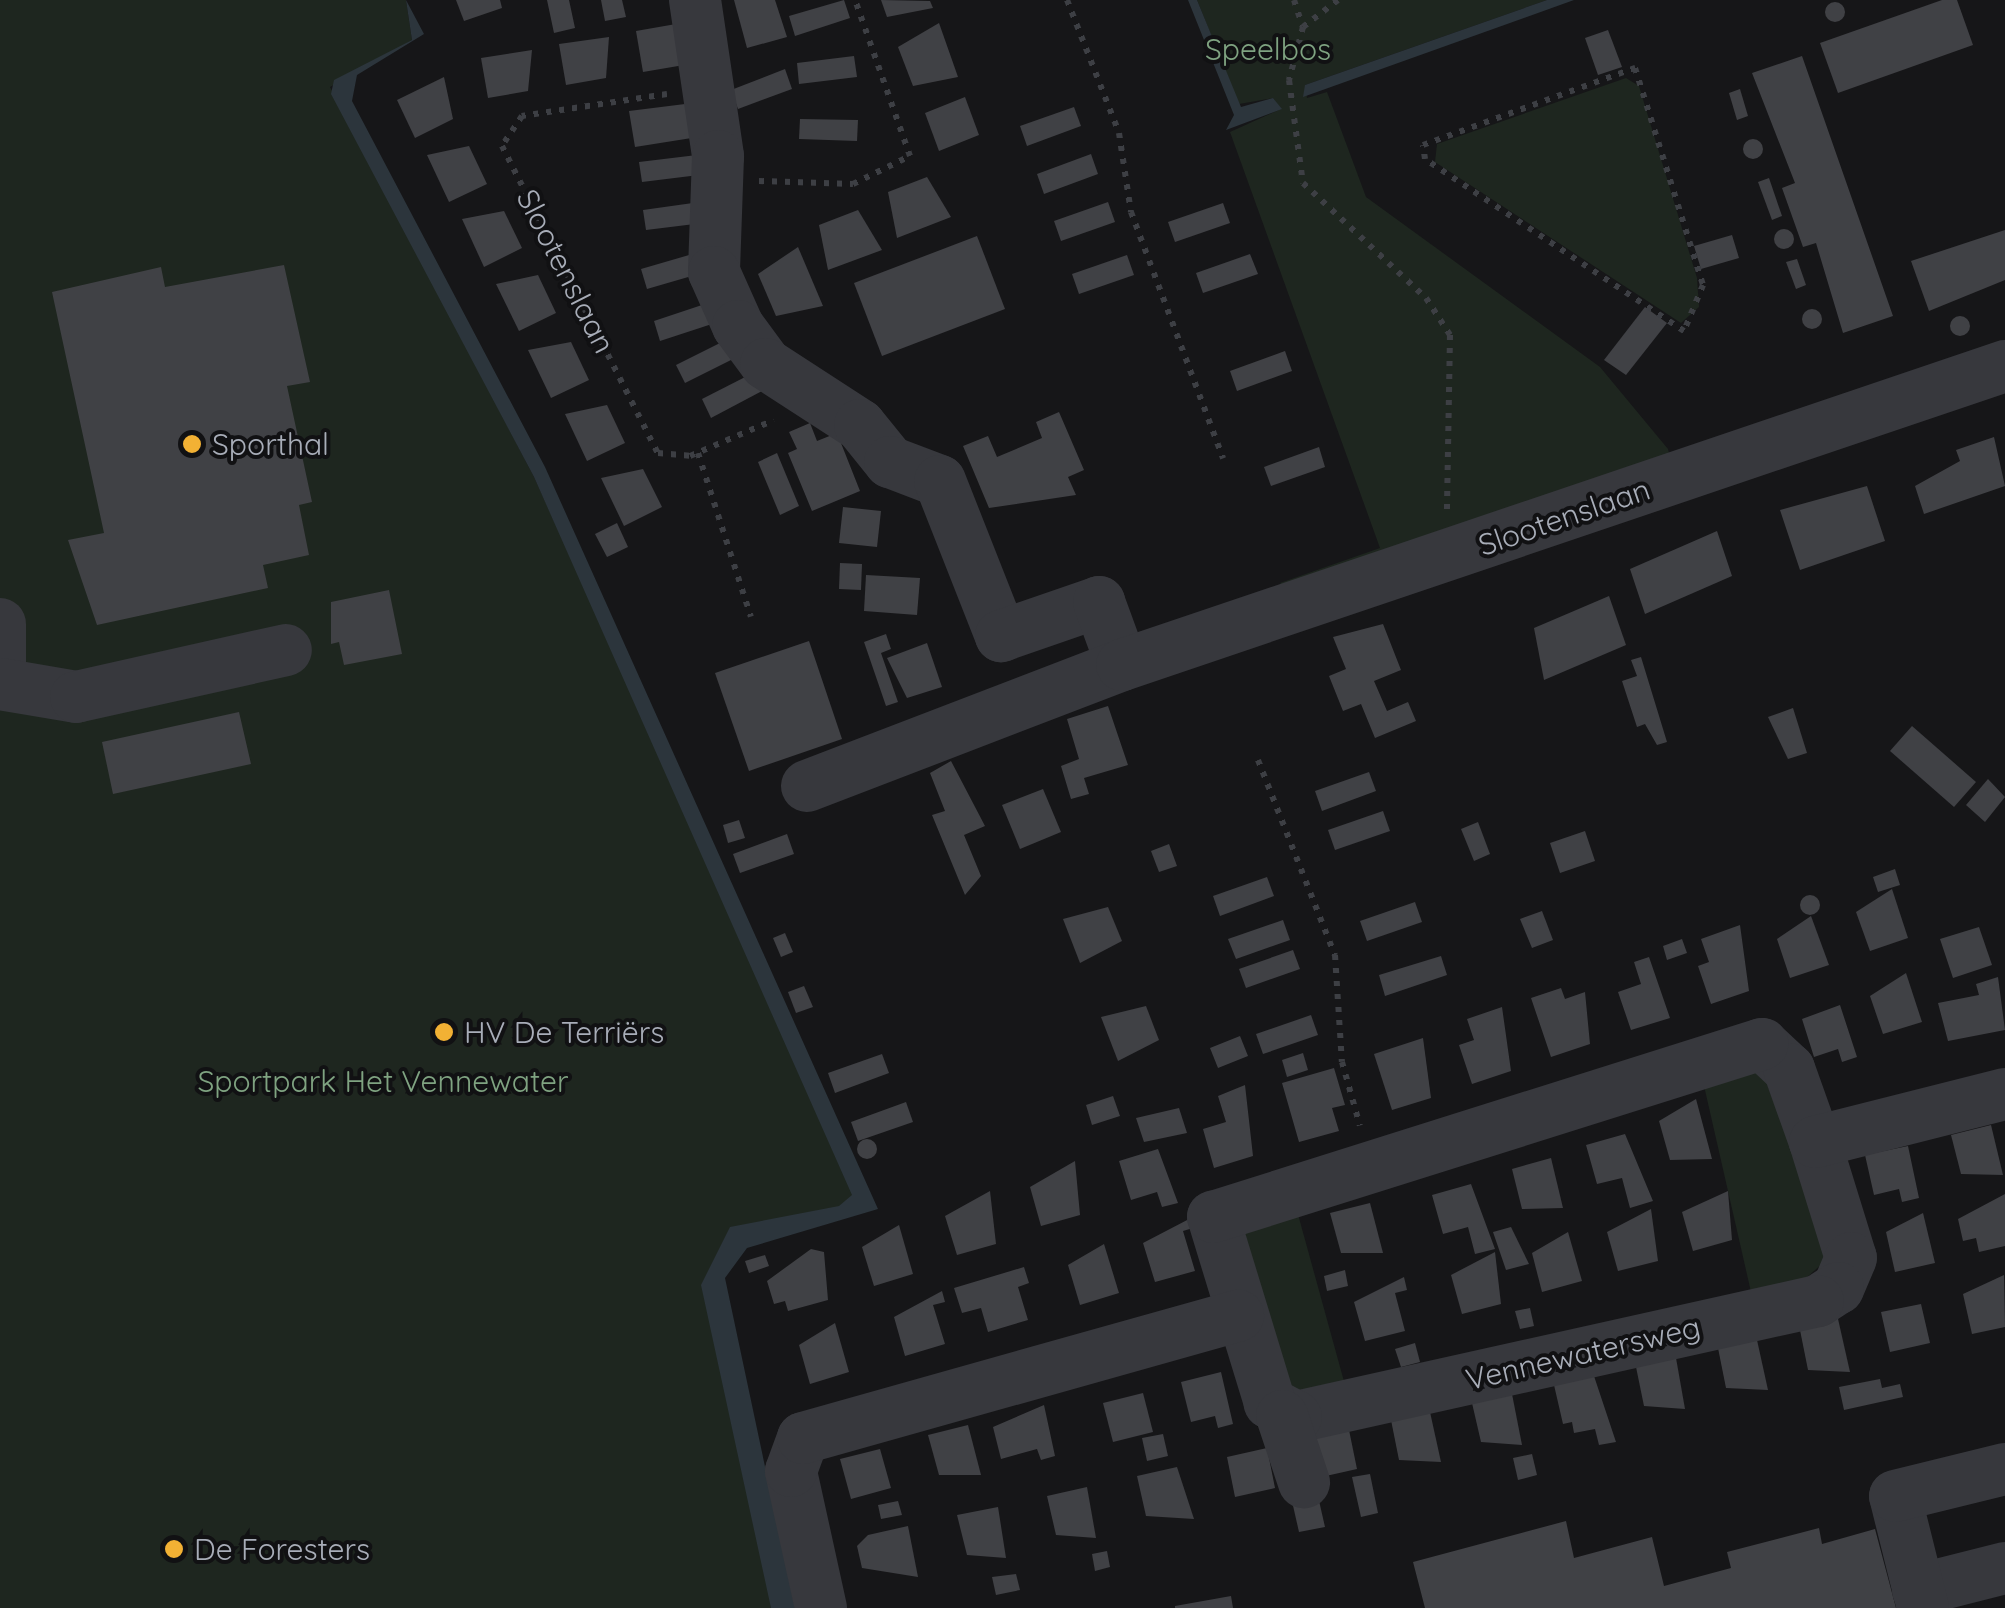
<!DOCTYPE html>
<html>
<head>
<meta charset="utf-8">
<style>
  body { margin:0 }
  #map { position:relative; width:2005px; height:1608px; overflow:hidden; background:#161618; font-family:Quicksand,sans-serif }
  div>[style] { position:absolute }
  .green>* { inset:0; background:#1e261f }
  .water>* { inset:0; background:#2c353c }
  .building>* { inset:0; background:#404145 }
  .round { border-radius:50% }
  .path>* { height:6px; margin-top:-3px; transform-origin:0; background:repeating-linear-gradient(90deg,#3d3f44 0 5px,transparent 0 13px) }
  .minor>* { height:52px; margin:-26px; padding:0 26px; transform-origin:26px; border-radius:26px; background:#37383d }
  .dots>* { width:28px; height:28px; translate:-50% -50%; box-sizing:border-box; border:5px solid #111113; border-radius:50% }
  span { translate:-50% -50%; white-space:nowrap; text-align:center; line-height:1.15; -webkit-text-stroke:8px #111113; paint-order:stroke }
  .park-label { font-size:30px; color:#7fa381 }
  .street-label { font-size:30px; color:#a8adb8 }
  .poi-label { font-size:30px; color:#a8adb8 }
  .left { translate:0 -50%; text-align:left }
</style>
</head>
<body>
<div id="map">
  <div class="green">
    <i style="clip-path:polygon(0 0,406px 0,412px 40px,330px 87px,534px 477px,865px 1205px,753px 1235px,720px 1266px,784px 1608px,0 1608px)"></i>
    <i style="clip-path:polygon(1197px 0,1547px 0,1305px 85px,1307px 98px,1327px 92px,1366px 197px,1600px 367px,1668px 449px,1673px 470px,1292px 598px,1280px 583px,1380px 548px,1230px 132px,1281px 109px,1273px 98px,1239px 104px)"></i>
    <i style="clip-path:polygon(1626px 78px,1639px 86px,1697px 278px,1699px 307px,1681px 323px,1435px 162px,1437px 144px)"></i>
    <i style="clip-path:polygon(1761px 1069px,1833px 1254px,1805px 1279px,1751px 1292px,1702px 1077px)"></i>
    <i style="clip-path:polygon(1296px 1207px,1345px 1385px,1303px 1395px,1270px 1376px,1235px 1234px)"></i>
  </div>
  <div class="water">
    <i style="clip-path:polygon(406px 0,424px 34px,357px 75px,352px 101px,545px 467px,878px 1209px,747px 1248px,725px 1278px,795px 1608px,771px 1608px,701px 1285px,730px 1227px,839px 1206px,852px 1195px,534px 477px,331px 94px,334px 80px,412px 40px)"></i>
    <i style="clip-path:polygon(1188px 0,1197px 0,1241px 107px,1273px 98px,1282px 109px,1226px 130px,1234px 115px)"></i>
    <i style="clip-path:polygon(1547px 0,1574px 0,1303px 97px,1305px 85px)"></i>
  </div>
  <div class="building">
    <i style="clip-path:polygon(456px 0,500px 0,502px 8px,464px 21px)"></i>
    <i style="clip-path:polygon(547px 0,569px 0,575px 28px,554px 33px)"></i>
    <i style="clip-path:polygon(601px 0,622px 0,626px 17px,605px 21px)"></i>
    <i style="clip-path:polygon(734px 0,775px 0,787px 37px,747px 48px)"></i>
    <i style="clip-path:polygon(844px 0,850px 18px,795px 36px,789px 16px)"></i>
    <i style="clip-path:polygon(881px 0,930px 1px,933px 8px,887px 17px)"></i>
    <i style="clip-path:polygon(1942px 0,1957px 0,1973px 45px,1838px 93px,1820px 43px)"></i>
    <i class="round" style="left:1825px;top:2px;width:20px;height:20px"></i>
    <i style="clip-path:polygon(939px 23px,958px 77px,913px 86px,898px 47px)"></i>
    <i style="clip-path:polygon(676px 24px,684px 65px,643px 72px,636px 31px)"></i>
    <i style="clip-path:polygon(1608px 30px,1622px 67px,1598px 75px,1585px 38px)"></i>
    <i style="clip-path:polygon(609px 37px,606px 78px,566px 85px,559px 44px)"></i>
    <i style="clip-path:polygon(532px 50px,528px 91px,488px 98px,481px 58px)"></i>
    <i style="clip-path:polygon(854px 56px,857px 77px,799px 84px,797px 63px)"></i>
    <i style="clip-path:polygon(1802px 56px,1893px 316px,1843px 333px,1816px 243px,1803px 247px,1782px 188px,1795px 183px,1752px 73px)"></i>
    <i style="clip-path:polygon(785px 69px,792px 89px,738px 109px,731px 90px)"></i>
    <i style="clip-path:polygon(444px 77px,453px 119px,415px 138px,397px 100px)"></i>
    <i style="clip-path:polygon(1740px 89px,1748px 116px,1737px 120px,1729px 93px)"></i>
    <i style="clip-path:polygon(965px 97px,979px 135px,939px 151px,925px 113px)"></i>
    <i style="clip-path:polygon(693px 103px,698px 137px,635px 147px,629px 111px)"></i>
    <i style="clip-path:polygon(1074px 107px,1081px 126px,1027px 146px,1020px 126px)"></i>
    <i style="clip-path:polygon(800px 119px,858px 120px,857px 141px,799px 139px)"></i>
    <i class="round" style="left:1743px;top:139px;width:20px;height:20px"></i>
    <i style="clip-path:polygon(469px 146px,487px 184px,449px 202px,427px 155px)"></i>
    <i style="clip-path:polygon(1091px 154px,1098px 174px,1044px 194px,1037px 174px)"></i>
    <i style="clip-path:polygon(697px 155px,699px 175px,642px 182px,639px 162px)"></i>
    <i style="clip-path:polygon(927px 177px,951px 217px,897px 238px,888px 192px)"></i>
    <i style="clip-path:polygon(1769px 178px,1782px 216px,1772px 220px,1758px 182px)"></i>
    <i style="clip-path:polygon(700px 202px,703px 223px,646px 230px,643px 210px)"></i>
    <i style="clip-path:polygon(1108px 202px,1115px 222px,1061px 241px,1054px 221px)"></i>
    <i style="clip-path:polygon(1223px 203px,1230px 223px,1175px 242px,1168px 222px)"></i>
    <i style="clip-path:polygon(858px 210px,882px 250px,828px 270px,819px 225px)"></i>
    <i style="clip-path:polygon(504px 211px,522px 248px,484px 267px,462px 219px)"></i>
    <i class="round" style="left:1774px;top:229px;width:20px;height:20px"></i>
    <i style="clip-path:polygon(2005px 230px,2005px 280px,1929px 311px,1911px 261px)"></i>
    <i style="clip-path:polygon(1732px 235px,1739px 258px,1701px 269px,1694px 246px)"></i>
    <i style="clip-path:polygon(977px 236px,1005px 309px,882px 356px,854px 283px)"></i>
    <i style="clip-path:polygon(798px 247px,823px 306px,776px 316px,758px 274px)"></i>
    <i style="clip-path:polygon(696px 253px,702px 273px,647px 289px,641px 269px)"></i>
    <i style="clip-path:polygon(1250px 254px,1258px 274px,1203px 293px,1196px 273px)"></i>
    <i style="clip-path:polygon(1127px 255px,1134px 275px,1079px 294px,1072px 274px)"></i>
    <i style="clip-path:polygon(1797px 259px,1806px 285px,1796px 289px,1786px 262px)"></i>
    <i style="clip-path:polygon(284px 265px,310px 382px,287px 386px,312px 502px,299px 505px,309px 555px,263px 565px,268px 588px,97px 625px,68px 540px,104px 533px,52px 292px,161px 267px,165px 287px)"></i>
    <i style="clip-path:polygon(538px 275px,556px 313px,519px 331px,496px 284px)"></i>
    <i style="clip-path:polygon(708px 303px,715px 323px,660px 341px,654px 321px)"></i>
    <i style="clip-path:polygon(1645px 307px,1667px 323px,1626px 375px,1604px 360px)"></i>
    <i class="round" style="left:1802px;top:309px;width:20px;height:20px"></i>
    <i class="round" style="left:1950px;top:316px;width:20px;height:20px"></i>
    <i style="clip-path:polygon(728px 339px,737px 357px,685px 383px,676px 365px)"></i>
    <i style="clip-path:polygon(571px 342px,589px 380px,551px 398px,528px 350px)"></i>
    <i style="clip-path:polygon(1285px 351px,1292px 371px,1237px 391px,1230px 371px)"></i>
    <i style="clip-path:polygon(753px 373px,762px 391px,711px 418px,702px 399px)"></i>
    <i style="clip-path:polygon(607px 405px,625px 443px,587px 461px,565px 414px)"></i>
    <i style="clip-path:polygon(1059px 412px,1084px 470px,1068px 477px,1076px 495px,989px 508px,963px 446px,988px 436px,997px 457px,1042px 438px,1036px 422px)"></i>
    <i style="clip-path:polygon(810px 423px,817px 441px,837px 433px,860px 491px,812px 511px,788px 453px,797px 449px,789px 432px)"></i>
    <i style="clip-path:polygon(1994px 437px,2005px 486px,1924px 514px,1915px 486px,1960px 461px,1956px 450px)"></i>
    <i style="clip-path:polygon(1319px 447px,1325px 467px,1271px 486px,1264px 467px)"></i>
    <i style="clip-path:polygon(777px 453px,799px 506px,780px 515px,758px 462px)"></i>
    <i style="clip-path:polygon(643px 469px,662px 507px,624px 526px,601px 478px)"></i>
    <i style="clip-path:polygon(1867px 486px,1885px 541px,1800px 570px,1780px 510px)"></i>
    <i style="clip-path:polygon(843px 507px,881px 511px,877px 547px,839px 543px)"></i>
    <i style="clip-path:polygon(617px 523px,628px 547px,607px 557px,595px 534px)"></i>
    <i style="clip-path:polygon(1717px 531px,1732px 576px,1645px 614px,1630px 569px)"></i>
    <i style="clip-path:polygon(840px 563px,862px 564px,861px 590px,839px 589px)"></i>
    <i style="clip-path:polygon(866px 575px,920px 578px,917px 615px,864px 611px)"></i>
    <i style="clip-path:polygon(389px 590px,402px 654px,344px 665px,339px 642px,331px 644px,331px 602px)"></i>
    <i style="clip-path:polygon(1609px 596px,1626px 645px,1544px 680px,1534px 628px)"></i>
    <i style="clip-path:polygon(1383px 624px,1401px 670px,1374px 681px,1387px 711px,1408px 702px,1416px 721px,1375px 738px,1361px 704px,1343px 711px,1329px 676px,1346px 669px,1333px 637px)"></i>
    <i style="clip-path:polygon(886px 634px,891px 649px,881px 653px,898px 702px,886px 706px,864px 642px)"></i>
    <i style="clip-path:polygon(809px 641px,842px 739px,749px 771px,715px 673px)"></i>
    <i style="clip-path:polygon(927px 643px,942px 687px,907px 698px,887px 658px)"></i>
    <i style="clip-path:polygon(1641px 657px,1667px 742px,1657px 745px,1645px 724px,1637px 727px,1622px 681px,1637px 676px,1631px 660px)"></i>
    <i style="clip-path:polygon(1108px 706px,1128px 765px,1084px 778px,1089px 794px,1071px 799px,1061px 766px,1079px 759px,1067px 719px)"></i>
    <i style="clip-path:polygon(1793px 708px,1807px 753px,1788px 759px,1768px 717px)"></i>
    <i style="clip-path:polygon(239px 712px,251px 764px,113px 794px,102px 742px)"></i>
    <i style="clip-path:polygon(1912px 726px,1976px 782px,1954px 807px,1890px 751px)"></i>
    <i style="clip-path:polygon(951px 761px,985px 826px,964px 835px,981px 876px,965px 895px,932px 815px,945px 811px,930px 773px)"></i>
    <i style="clip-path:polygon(1369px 772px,1376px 791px,1322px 811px,1315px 791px)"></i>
    <i style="clip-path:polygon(1988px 779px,2005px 797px,1985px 822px,1966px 805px)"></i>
    <i style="clip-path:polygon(1043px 789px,1061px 832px,1020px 849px,1002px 805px)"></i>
    <i style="clip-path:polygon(1383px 811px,1390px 831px,1335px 850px,1328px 830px)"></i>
    <i style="clip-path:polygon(739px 820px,745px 838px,728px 843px,723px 825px)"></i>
    <i style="clip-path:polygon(1478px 822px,1490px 854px,1474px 861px,1461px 829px)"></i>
    <i style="clip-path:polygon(1585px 831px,1595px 861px,1560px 873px,1550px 843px)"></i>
    <i style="clip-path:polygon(787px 834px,794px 854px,740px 873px,733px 854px)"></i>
    <i style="clip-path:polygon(1169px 844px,1177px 866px,1159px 872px,1151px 851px)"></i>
    <i style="clip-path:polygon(1895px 869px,1900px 885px,1878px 892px,1873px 877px)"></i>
    <i style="clip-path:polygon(1267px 877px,1274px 896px,1220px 916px,1213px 896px)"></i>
    <i style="clip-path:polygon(1892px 889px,1908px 938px,1870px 951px,1856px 912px)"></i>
    <i class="round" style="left:1800px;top:895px;width:20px;height:20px"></i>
    <i style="clip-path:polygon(1415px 902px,1422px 922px,1367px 941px,1360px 921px)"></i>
    <i style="clip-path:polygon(1108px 907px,1122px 941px,1080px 963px,1063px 919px)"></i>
    <i style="clip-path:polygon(1542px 911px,1553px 940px,1532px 948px,1520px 919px)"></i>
    <i style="clip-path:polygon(1811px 916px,1829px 965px,1790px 978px,1777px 939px)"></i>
    <i style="clip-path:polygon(1283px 920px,1290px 940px,1236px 959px,1228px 939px)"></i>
    <i style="clip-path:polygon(1740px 925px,1749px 991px,1711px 1004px,1698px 966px,1709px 962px,1701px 939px)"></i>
    <i style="clip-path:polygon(1979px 927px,1992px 965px,1953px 978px,1940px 939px)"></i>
    <i style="clip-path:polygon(785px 933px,793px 952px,781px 957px,773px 938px)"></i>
    <i style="clip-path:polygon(1682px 939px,1687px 953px,1667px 960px,1663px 946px)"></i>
    <i style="clip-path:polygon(1293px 950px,1300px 969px,1246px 988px,1239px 969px)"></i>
    <i style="clip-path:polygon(1441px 956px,1447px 975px,1385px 996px,1379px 975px)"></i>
    <i style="clip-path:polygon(1649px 957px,1670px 1018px,1631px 1030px,1618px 992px,1641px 984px,1634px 962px)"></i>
    <i style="clip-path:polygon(1906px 973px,1922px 1022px,1883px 1034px,1870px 996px)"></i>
    <i style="clip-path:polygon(1998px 977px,2005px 1030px,1948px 1041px,1938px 1003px,1979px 995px,1976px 984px)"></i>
    <i style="clip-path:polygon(804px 986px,813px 1007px,796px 1013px,788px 992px)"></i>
    <i style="clip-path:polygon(1561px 988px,1565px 999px,1585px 992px,1590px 1044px,1551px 1057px,1531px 998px)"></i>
    <i style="clip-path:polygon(1840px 1005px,1857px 1057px,1842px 1062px,1838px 1049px,1814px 1057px,1802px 1019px)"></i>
    <i style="clip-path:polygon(1146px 1006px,1159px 1040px,1118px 1061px,1101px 1017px)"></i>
    <i style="clip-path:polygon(1502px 1007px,1511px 1071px,1472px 1084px,1459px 1045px,1474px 1040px,1467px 1019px)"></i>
    <i style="clip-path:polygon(1311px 1015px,1318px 1035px,1263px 1054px,1256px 1034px)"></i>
    <i style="clip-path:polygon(1240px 1036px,1248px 1056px,1218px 1068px,1210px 1048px)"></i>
    <i style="clip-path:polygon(1423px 1038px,1431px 1098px,1392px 1110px,1374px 1054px)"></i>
    <i style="clip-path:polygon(1303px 1053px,1308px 1070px,1287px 1077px,1282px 1060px)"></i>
    <i style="clip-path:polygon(882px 1054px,889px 1073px,835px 1093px,828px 1073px)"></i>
    <i style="clip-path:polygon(1334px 1068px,1345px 1105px,1332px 1108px,1339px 1131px,1299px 1142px,1282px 1083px)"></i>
    <i style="clip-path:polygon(1245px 1085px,1253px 1156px,1214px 1168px,1203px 1129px,1226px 1122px,1218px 1096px)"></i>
    <i style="clip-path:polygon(1113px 1096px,1120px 1116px,1092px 1125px,1086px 1105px)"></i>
    <i style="clip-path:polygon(1696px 1099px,1712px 1159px,1670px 1160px,1659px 1121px)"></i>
    <i style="clip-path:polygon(906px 1102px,913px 1122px,858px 1141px,851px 1122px)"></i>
    <i style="clip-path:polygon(1179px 1108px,1187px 1133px,1144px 1142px,1136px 1118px)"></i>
    <i style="clip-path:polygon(1991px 1125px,2003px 1175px,1961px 1174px,1951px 1135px)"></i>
    <i style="clip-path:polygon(1625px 1134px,1653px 1201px,1630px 1208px,1622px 1178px,1597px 1184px,1586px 1145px)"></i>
    <i class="round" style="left:857px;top:1139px;width:20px;height:20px"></i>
    <i style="clip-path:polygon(1908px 1146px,1919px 1198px,1902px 1202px,1899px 1189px,1874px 1195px,1865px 1155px)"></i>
    <i style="clip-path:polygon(1158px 1149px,1178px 1203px,1162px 1207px,1157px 1192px,1131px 1200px,1119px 1161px)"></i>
    <i style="clip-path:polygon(1551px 1158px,1563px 1208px,1522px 1209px,1512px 1169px)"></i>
    <i style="clip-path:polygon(1075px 1161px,1080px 1215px,1041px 1226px,1030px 1187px)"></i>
    <i style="clip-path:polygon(1471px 1184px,1495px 1249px,1475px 1254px,1468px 1227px,1443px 1234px,1432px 1195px)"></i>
    <i style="clip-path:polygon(990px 1191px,996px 1244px,957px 1255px,945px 1216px)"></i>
    <i style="clip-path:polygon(1728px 1191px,1732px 1240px,1693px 1251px,1682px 1212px)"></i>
    <i style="clip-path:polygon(2005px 1194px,2005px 1246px,1979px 1252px,1976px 1238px,1963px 1241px,1958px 1219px)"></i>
    <i style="clip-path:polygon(1370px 1203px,1383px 1253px,1341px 1253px,1330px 1213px)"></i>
    <i style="clip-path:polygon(1651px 1209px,1658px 1261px,1618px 1271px,1607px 1232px)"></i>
    <i style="clip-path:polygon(1923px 1213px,1935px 1263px,1895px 1272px,1886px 1232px)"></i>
    <i style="clip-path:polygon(1191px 1218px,1193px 1228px,1183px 1231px,1195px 1271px,1155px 1282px,1143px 1243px)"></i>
    <i style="clip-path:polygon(899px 1225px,913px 1274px,874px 1286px,862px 1247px)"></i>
    <i style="clip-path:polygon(1511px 1227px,1529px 1264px,1506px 1270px,1493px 1232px)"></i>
    <i style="clip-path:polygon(1568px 1232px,1582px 1281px,1542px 1292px,1532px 1253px)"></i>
    <i style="clip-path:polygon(1104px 1244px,1119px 1293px,1080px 1305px,1068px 1265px)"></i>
    <i style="clip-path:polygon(811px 1249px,824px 1252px,828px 1300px,788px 1311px,785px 1301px,774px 1304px,767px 1281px)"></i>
    <i style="clip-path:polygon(1495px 1252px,1501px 1304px,1462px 1314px,1451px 1275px)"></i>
    <i style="clip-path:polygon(765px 1255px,769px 1266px,749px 1273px,745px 1261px)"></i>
    <i style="clip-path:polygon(1024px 1267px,1029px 1283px,1018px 1287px,1028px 1320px,988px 1332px,981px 1308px,962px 1313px,954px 1288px)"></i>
    <i style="clip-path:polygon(1345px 1270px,1348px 1286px,1327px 1291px,1324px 1276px)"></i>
    <i style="clip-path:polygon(2004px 1275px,2005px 1327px,1972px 1334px,1963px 1294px)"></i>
    <i style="clip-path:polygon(1404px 1277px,1407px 1290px,1395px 1293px,1405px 1331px,1365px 1341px,1354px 1302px)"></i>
    <i style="clip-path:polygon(942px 1291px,945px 1302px,933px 1305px,945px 1344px,905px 1356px,894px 1317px)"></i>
    <i style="clip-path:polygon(1921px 1304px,1930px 1343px,1890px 1352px,1881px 1312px)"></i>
    <i style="clip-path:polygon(1530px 1308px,1534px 1326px,1520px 1329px,1515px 1311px)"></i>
    <i style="clip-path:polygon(1836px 1310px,1850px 1372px,1808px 1370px,1800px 1330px)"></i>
    <i style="clip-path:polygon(835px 1323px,849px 1372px,810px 1384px,799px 1345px)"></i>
    <i style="clip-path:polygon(1757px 1340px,1768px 1390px,1726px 1388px,1718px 1348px)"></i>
    <i style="clip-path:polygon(1415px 1343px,1420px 1362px,1401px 1367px,1395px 1349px)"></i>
    <i style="clip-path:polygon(1676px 1358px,1685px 1409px,1644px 1406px,1636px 1367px)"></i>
    <i style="clip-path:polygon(1221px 1372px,1233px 1424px,1218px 1428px,1215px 1416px,1191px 1422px,1181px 1382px)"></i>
    <i style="clip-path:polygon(1594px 1376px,1616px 1442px,1599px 1445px,1595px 1429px,1574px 1433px,1572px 1422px,1563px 1424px,1554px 1385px)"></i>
    <i style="clip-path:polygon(1880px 1379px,1882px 1388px,1900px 1384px,1903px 1397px,1844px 1410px,1839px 1387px)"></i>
    <i style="clip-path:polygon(1143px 1393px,1153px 1432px,1113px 1442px,1103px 1403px)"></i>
    <i style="clip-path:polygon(1512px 1394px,1522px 1445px,1481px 1442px,1472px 1403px)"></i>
    <i style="clip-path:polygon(1044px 1405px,1055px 1456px,1041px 1460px,1037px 1449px,1001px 1459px,993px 1427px)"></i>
    <i style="clip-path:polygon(1430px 1412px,1441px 1462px,1399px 1460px,1391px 1420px)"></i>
    <i style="clip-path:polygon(968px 1425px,981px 1475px,939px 1475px,928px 1435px)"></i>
    <i style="clip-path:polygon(1349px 1430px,1357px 1469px,1317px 1478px,1309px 1438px)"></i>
    <i style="clip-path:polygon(1163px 1434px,1168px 1456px,1147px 1461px,1142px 1438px)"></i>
    <i style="clip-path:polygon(1267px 1448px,1275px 1488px,1235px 1497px,1227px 1457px)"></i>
    <i style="clip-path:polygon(880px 1449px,891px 1488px,851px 1499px,840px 1459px)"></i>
    <i style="clip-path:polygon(1532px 1454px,1537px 1475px,1518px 1480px,1513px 1458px)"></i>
    <i style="clip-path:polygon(1177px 1467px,1194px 1519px,1146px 1516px,1137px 1476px)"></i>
    <i style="clip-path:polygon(1370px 1474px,1378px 1513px,1361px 1517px,1352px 1477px)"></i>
    <i style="clip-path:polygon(1315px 1483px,1325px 1527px,1299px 1532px,1289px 1488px)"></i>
    <i style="clip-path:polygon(1087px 1487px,1096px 1538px,1056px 1535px,1047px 1496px)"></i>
    <i style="clip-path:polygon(898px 1501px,902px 1515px,881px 1519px,878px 1505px)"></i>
    <i style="clip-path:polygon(998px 1507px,1006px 1558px,967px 1555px,957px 1515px)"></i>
    <i style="clip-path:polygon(1566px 1521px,1574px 1558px,1652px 1537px,1664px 1586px,1731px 1568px,1727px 1552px,1819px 1528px,1822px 1544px,1875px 1529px,1896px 1608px,1425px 1608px,1413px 1562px)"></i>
    <i style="clip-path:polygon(908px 1526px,918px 1577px,862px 1568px,857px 1546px,868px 1535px)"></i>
    <i style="clip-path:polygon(1107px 1551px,1110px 1567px,1095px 1571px,1092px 1554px)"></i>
    <i style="clip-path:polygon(1016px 1574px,1020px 1590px,996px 1595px,992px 1577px)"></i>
    <i style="clip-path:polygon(1231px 1596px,1233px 1608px,1175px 1608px,1175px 1606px)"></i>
  </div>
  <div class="path">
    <i style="left:1067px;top:0;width:143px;rotate:68.6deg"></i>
    <i style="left:1119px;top:133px;width:80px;rotate:81.4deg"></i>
    <i style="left:1131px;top:212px;width:263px;rotate:69.5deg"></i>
    <i style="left:1294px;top:0;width:28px;rotate:72deg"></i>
    <i style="left:1303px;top:27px;width:55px;rotate:104.8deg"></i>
    <i style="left:1289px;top:80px;width:104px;rotate:82.3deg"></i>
    <i style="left:1303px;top:183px;width:168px;rotate:43.1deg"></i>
    <i style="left:1426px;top:298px;width:44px;rotate:57deg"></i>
    <i style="left:1450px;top:335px;width:174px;rotate:91deg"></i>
    <i style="left:1303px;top:27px;width:44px;rotate:-37.6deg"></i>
    <i style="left:1635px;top:68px;width:227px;rotate:72.6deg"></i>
    <i style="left:1703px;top:285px;width:50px;rotate:112.4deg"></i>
    <i style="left:1684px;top:331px;width:311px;rotate:-146.4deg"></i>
    <i style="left:1425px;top:159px;width:14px;rotate:-98deg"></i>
    <i style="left:1423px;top:145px;width:226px;rotate:-20deg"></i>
    <i style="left:667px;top:94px;width:147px;rotate:171.4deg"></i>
    <i style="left:522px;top:116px;width:36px;rotate:124deg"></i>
    <i style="left:502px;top:146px;width:344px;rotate:63.1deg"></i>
    <i style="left:658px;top:453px;width:32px;rotate:5deg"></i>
    <i style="left:690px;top:456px;width:91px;rotate:-23.2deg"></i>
    <i style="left:759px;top:181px;width:94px;rotate:1.8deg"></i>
    <i style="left:853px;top:184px;width:64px;rotate:-26.2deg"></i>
    <i style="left:910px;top:156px;width:165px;rotate:-109.4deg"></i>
    <i style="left:698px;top:453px;width:172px;rotate:72.1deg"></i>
    <i style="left:1258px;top:760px;width:210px;rotate:68.5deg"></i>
    <i style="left:1335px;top:955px;width:107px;rotate:86.3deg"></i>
    <i style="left:1342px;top:1062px;width:66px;rotate:74.3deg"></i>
  </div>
  <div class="minor">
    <i style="left:695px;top:0;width:158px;rotate:81.6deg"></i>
    <i style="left:718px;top:156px;width:116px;rotate:92deg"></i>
    <i style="left:714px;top:272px;width:59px;rotate:66deg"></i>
    <i style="left:738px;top:326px;width:47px;rotate:53.6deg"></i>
    <i style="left:766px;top:364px;width:112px;rotate:33deg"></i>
    <i style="left:860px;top:425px;width:48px;rotate:51deg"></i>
    <i style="left:890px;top:462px;width:53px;rotate:20.8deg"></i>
    <i style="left:940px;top:481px;width:167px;rotate:68.5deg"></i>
    <i style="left:1001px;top:636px;width:104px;rotate:-19.1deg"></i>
    <i style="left:1099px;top:602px;width:67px;rotate:69.9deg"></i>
    <i style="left:0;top:624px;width:43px;rotate:90deg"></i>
    <i style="left:0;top:684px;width:77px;rotate:9.7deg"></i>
    <i style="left:76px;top:697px;width:215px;rotate:-12.6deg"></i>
    <i style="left:807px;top:786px;width:337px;rotate:-21deg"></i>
    <i style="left:1122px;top:665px;width:932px;rotate:-18.71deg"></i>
    <i style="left:1762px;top:1044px;width:37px;rotate:43deg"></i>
    <i style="left:1789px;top:1069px;width:77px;rotate:70.4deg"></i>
    <i style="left:1815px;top:1142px;width:121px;rotate:72.8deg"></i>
    <i style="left:1851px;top:1258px;width:33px;rotate:113deg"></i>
    <i style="left:1838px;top:1288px;width:24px;rotate:147deg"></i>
    <i style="left:1818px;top:1301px;width:535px;rotate:167.47deg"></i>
    <i style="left:1296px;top:1417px;width:30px;rotate:-152deg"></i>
    <i style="left:1270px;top:1403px;width:195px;rotate:-107deg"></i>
    <i style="left:1213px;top:1217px;width:576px;rotate:-17.49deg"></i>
    <i style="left:1815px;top:1142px;width:196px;rotate:-14.2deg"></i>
    <i style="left:1282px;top:1416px;width:70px;rotate:71.6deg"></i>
    <i style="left:1918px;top:1590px;width:90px;rotate:-14.2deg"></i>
    <i style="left:821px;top:1608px;width:140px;rotate:-102.4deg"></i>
    <i style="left:791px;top:1471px;width:35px;rotate:-70deg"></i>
    <i style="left:803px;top:1438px;width:452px;rotate:-15.7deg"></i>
    <i style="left:1923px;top:1608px;width:115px;rotate:-104deg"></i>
    <i style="left:1895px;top:1496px;width:113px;rotate:-13.8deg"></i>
  </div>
  <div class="dots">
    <i style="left:192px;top:444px;background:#f2b134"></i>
    <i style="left:444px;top:1032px;background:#f2b134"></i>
    <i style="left:174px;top:1549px;background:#f2b134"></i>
  </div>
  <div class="park-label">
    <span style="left:1268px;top:49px">Speelbos</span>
    <span style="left:383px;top:1081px">Sportpark Het Vennewater</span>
  </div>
  <div class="street-label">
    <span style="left:566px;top:271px;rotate:63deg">Slootenslaan</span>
    <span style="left:1564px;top:517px;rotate:-19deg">Slootenslaan</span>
    <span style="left:1583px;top:1353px;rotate:-13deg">Vennewatersweg</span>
  </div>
  <div class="poi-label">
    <span class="left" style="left:212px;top:444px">Sporthal</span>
    <span class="left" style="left:464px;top:1032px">HV De Terriërs</span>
    <span class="left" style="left:194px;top:1549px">De Foresters</span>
  </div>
</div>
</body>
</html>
